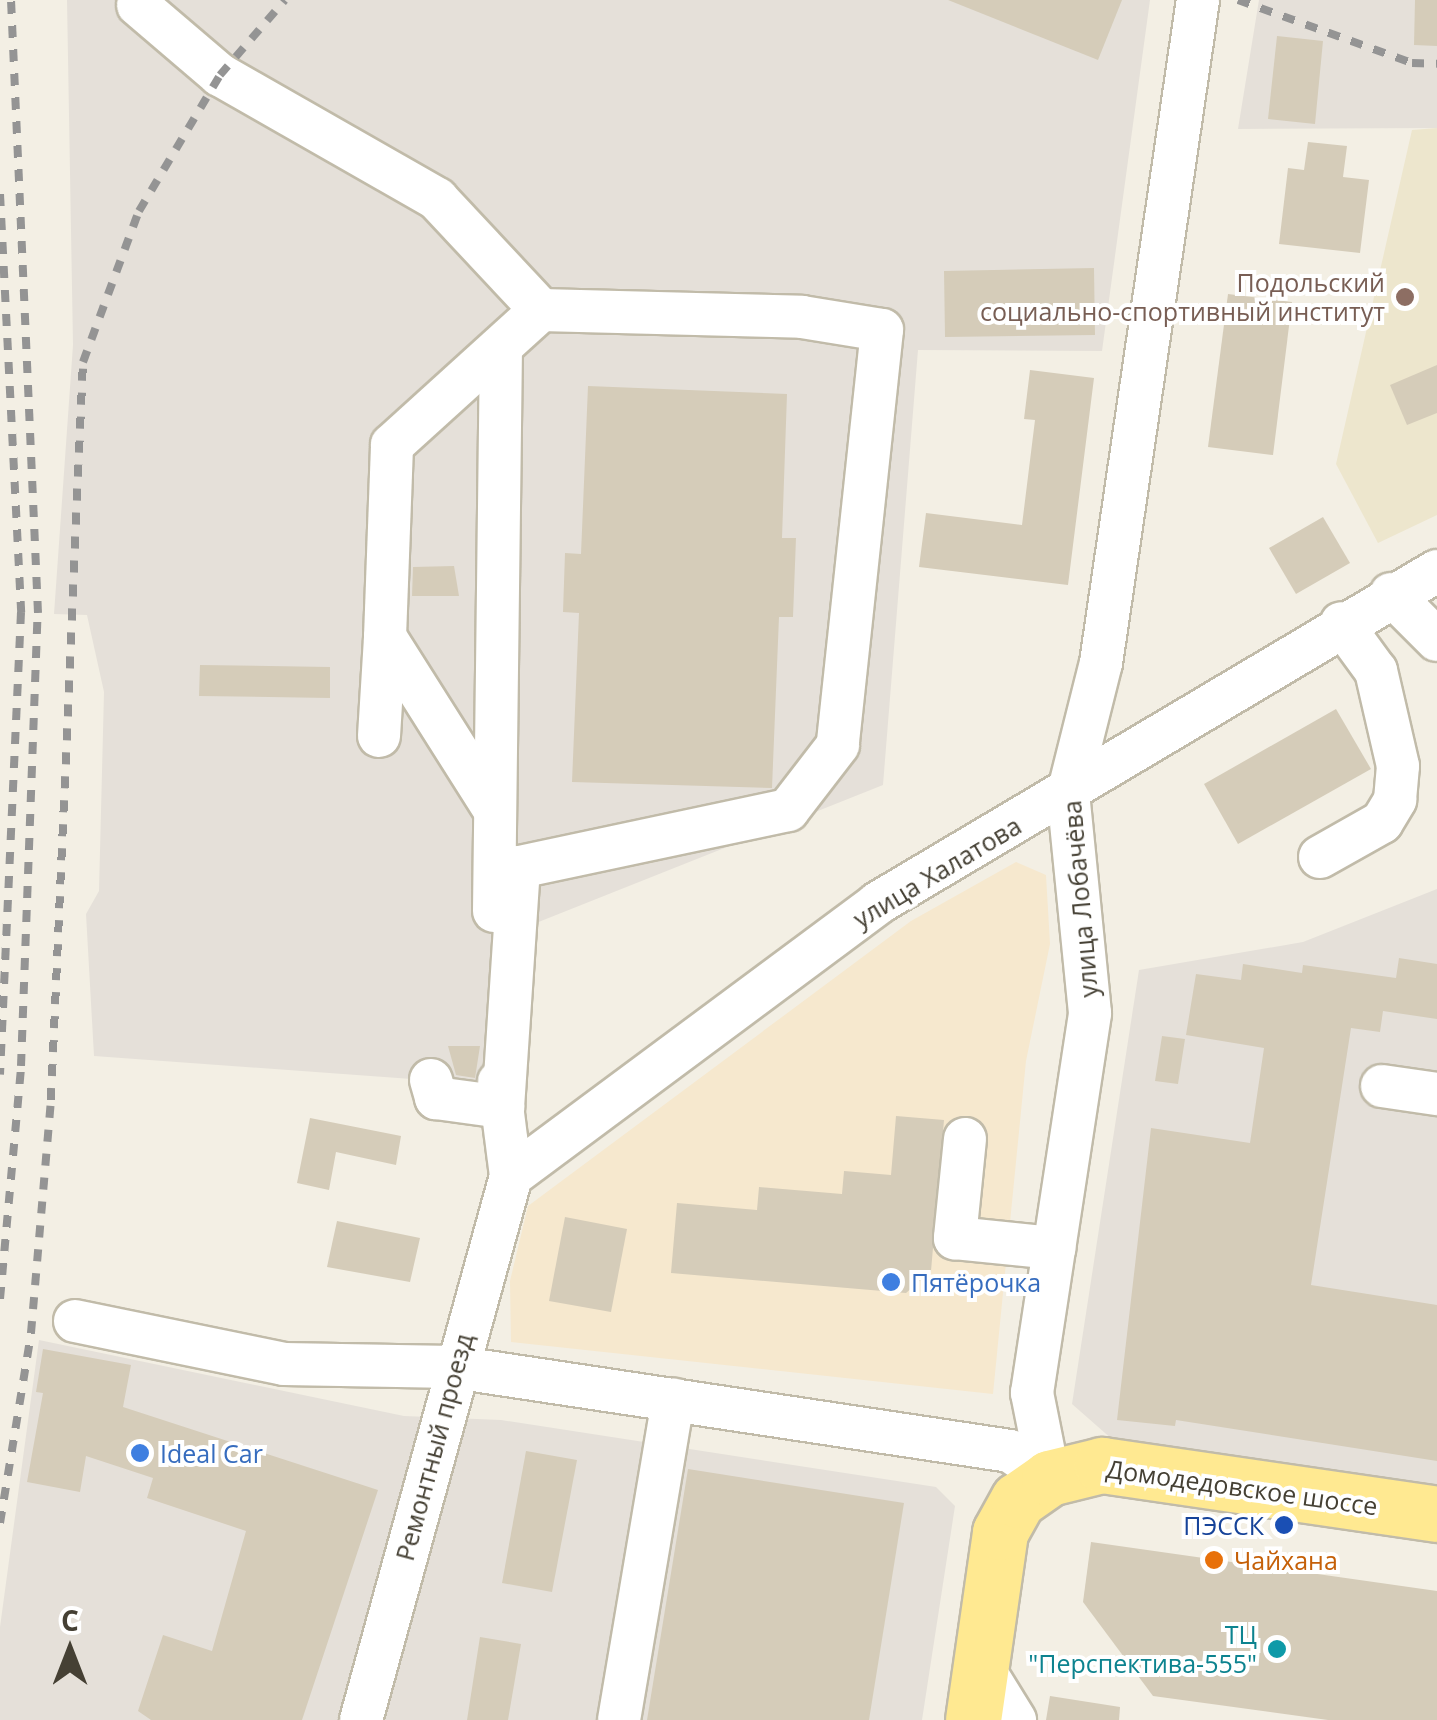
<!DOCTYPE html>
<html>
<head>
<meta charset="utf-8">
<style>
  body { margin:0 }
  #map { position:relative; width:1437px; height:1720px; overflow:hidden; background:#f3efe4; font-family:"Open Sans",sans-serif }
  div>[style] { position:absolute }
  .commercial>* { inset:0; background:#f6e8ce }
  .industrial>* { inset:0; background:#e5e0d9 }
  .education>* { inset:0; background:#ede6cd }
  .building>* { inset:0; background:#d5ccb9 }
  .roads { filter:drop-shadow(2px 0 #c1bba9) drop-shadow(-2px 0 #c1bba9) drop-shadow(0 2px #c1bba9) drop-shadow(0 -2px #c1bba9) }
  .minor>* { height:42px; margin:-21px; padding:0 21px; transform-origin:21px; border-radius:21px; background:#fff }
  .major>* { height:55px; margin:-27.5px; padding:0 27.5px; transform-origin:27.5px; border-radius:27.5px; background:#ffe991 }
  .rail>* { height:8px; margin-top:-4px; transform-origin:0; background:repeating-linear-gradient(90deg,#949494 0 12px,transparent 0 24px) }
  .dots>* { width:28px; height:28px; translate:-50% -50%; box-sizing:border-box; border:5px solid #fff; border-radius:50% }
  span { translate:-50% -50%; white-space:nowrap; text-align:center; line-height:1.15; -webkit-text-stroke:8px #fff; paint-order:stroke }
  .education-label { font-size:25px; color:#785e54 }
  .right { translate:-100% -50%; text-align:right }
  .street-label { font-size:25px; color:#454034 }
  .shop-label { font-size:25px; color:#366cbe }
  .left { translate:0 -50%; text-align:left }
  .transit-label { font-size:25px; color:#164399 }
  .food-label { font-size:25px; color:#c56008 }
  .culture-label { font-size:25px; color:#0d838f }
  .north { position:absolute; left:20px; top:1600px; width:100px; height:100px; -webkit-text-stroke:8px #fff; paint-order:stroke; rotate:0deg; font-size:28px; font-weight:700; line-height:40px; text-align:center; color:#454034 }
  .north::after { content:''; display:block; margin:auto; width:35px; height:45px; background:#454034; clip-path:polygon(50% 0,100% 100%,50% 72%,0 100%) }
</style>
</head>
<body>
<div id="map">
  <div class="commercial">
    <i style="clip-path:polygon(1016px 862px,1046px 875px,1050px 944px,1026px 1061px,993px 1394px,511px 1342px,510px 1281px,528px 1206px,911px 921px)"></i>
  </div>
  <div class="industrial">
    <i style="clip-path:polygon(67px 0,1150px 0,1102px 351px,918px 350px,883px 785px,531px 925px,480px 1084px,94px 1056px,86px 914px,99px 891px,104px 692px,87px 615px,54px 614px,73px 345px)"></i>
    <i style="clip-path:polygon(1259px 0,1437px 0,1437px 128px,1238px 129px)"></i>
    <i style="clip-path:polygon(1437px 889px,1437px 1490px,1113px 1440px,1072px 1404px,1139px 970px,1303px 942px)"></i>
    <i style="clip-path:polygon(39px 1340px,404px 1416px,501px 1420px,936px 1487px,955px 1506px,922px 1720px,0 1720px,0 1627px)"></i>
  </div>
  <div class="education">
    <i style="clip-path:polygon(1437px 128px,1437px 515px,1378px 543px,1336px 464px,1412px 130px)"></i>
  </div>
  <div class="building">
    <i style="clip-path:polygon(948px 0,1122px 0,1098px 60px)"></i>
    <i style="clip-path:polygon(1415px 0,1437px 0,1437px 46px,1414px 45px)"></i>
    <i style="clip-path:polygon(1277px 36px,1323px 41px,1315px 124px,1268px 119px)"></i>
    <i style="clip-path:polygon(1308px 142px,1347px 146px,1343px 177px,1369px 180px,1360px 253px,1279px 244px,1288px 168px,1304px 170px)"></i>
    <i style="clip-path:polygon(1094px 268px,1095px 335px,945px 337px,944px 271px)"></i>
    <i style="clip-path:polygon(1228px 294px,1292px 302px,1273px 455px,1208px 447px)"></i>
    <i style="clip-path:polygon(1437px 365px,1437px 413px,1407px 425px,1390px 385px)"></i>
    <i style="clip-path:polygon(1030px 370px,1094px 378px,1068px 585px,919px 567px,926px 513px,1022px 525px,1035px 420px,1024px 419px)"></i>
    <i style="clip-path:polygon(588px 386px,787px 394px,782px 538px,796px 538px,793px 617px,779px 617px,772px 788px,572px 782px,579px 613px,563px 612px,565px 553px,581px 554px)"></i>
    <i style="clip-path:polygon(1323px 517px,1350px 563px,1296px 594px,1269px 548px)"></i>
    <i style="clip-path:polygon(454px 566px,459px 596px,412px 596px,413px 567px)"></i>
    <i style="clip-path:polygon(200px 665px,330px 667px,330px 698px,199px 696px)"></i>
    <i style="clip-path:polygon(1336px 709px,1371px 769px,1238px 844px,1204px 784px)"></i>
    <i style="clip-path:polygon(1399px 958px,1437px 964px,1437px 1019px,1383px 1011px,1380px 1032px,1351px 1028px,1311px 1285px,1437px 1305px,1437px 1461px,1176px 1420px,1175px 1426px,1117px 1420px,1151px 1128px,1250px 1143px,1264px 1048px,1186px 1035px,1196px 974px,1241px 980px,1243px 964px,1302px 973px,1303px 965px,1396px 978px)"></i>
    <i style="clip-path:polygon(1162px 1036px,1185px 1039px,1178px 1084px,1155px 1081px)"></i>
    <i style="clip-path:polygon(448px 1046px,480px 1046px,475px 1078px,456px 1075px)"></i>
    <i style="clip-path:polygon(896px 1116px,944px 1120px,931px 1271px,906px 1293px,671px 1273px,677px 1203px,757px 1210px,759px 1187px,842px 1194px,844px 1171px,891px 1175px)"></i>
    <i style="clip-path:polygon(310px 1118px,401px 1136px,396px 1165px,336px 1152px,329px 1190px,297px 1183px)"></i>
    <i style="clip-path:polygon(565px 1217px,627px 1229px,611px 1312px,549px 1301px)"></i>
    <i style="clip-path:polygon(337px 1221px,420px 1238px,410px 1282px,327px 1267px)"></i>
    <i style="clip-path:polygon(43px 1349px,131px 1365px,123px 1407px,378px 1490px,302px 1720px,151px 1720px,138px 1711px,163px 1635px,212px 1651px,246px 1531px,147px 1498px,153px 1478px,86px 1456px,80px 1492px,27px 1482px,43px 1393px,36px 1392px)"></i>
    <i style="clip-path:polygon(526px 1451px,577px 1460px,552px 1592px,502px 1583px)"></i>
    <i style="clip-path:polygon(688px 1469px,904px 1503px,869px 1720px,647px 1720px)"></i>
    <i style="clip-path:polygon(1091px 1542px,1437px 1591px,1437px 1720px,1328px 1720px,1153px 1696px,1083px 1602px)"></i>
    <i style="clip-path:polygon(480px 1637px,521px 1644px,508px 1720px,467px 1720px)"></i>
    <i style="clip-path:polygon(1050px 1696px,1120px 1707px,1119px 1720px,1046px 1720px)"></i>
  </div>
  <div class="roads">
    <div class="minor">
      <i style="left:138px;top:5px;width:108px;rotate:40.5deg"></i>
      <i style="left:220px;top:75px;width:250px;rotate:29.7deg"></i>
      <i style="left:437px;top:199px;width:152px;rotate:46.9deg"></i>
      <i style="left:1391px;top:594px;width:65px;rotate:45deg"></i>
      <i style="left:379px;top:736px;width:99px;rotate:-86.5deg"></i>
      <i style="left:492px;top:806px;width:200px;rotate:-122.3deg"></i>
      <i style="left:385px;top:637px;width:192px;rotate:-87.9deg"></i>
      <i style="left:392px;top:445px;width:201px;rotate:-42.2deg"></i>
      <i style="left:541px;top:310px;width:261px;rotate:1.5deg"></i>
      <i style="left:802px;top:317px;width:81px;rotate:9.2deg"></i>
      <i style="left:882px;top:330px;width:417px;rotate:96.1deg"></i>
      <i style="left:838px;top:745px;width:82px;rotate:127.6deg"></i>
      <i style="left:788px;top:810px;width:275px;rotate:168deg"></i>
      <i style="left:519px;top:867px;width:241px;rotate:93.8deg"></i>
      <i style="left:1320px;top:857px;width:71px;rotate:-29.4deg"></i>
      <i style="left:1382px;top:822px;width:26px;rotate:-59deg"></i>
      <i style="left:1395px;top:800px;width:34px;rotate:-85deg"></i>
      <i style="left:1398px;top:766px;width:98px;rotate:-103deg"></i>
      <i style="left:1376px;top:671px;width:59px;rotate:-126.1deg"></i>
      <i style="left:494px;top:911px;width:562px;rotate:-89.29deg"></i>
      <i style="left:431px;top:1080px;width:19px;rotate:74deg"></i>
      <i style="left:436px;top:1098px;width:68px;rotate:7.7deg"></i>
      <i style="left:1382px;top:1086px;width:56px;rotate:8.3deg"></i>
      <i style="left:965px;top:1139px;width:100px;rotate:95.8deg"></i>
      <i style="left:955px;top:1238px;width:100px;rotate:5.8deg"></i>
      <i style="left:511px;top:1176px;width:457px;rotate:-36.6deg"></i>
      <i style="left:878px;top:903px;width:650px;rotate:-30.71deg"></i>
      <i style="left:75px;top:1321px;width:213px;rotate:11.6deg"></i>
      <i style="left:284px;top:1364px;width:170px;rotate:1deg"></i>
      <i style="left:454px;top:1367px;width:562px;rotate:8.59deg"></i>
      <i style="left:1010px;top:1451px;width:47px;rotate:34.7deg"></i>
      <i style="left:1049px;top:1478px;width:87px;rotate:-101.3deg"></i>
      <i style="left:1032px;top:1393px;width:384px;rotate:-81.3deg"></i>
      <i style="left:1090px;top:1013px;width:220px;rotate:-95.7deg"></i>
      <i style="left:1068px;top:794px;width:135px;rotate:-75.9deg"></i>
      <i style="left:1101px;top:663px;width:670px;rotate:-81.68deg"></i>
      <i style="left:981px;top:1665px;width:65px;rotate:58.3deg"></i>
      <i style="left:361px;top:1720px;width:564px;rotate:-74.58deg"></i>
      <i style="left:511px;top:1176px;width:95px;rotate:-97.3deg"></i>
      <i style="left:619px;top:1720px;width:325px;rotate:-80.4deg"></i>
    </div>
    <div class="major">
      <i style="left:973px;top:1720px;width:190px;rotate:-81.8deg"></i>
      <i style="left:1000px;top:1532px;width:37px;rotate:-61deg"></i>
      <i style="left:1018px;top:1500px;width:38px;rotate:-35deg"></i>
      <i style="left:1049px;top:1478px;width:55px;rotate:-13.8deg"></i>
      <i style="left:1102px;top:1465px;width:339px;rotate:8.3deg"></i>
    </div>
  </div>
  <div class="rail">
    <i style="left:1238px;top:0;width:185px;rotate:19.9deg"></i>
    <i style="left:1412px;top:63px;width:25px;rotate:2deg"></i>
    <i style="left:0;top:194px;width:419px;rotate:87.1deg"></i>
    <i style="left:21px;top:612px;width:463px;rotate:92.6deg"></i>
    <i style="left:0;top:1299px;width:234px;rotate:-84.8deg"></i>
    <i style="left:21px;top:1066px;width:453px;rotate:-87.9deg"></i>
    <i style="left:38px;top:613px;width:614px;rotate:-92.52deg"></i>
    <i style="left:0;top:1523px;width:193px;rotate:-80.7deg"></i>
    <i style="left:31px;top:1333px;width:234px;rotate:-85.1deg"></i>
    <i style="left:51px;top:1100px;width:739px;rotate:-87.52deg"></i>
    <i style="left:83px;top:362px;width:161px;rotate:-69.7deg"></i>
    <i style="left:139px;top:211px;width:158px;rotate:-59.2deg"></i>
    <i style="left:220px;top:75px;width:99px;rotate:-49.1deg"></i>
  </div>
  <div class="dots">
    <i style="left:1405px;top:297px;background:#8d6e63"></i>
    <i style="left:891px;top:1282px;background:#3f7fe0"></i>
    <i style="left:140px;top:1453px;background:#3f7fe0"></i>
    <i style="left:1284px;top:1525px;background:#1a4fb4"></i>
    <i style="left:1214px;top:1560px;background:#e8710a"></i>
    <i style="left:1277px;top:1649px;background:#0f9aa8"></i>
  </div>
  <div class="education-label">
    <span class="right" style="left:1385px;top:297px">Подольский<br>социально-спортивный институт</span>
  </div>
  <div class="street-label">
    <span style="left:937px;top:872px;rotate:-31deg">улица Халатова</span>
    <span style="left:1080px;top:899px;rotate:-95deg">улица Лобачёва</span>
    <span style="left:434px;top:1447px;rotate:-75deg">Ремонтный проезд</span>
    <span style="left:1242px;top:1487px;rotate:8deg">Домодедовское шоссе</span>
  </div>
  <div class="shop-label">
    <span class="left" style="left:911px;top:1282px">Пятёрочка</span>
    <span class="left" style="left:160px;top:1453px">Ideal Car</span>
  </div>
  <div class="transit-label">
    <span class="right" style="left:1264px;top:1525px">ПЭССК</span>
  </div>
  <div class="food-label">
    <span class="left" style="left:1234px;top:1560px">Чайхана</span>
  </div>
  <div class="culture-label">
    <span class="right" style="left:1257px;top:1649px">ТЦ<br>"Перспектива-555"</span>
  </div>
  <div class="north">С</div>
</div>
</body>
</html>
